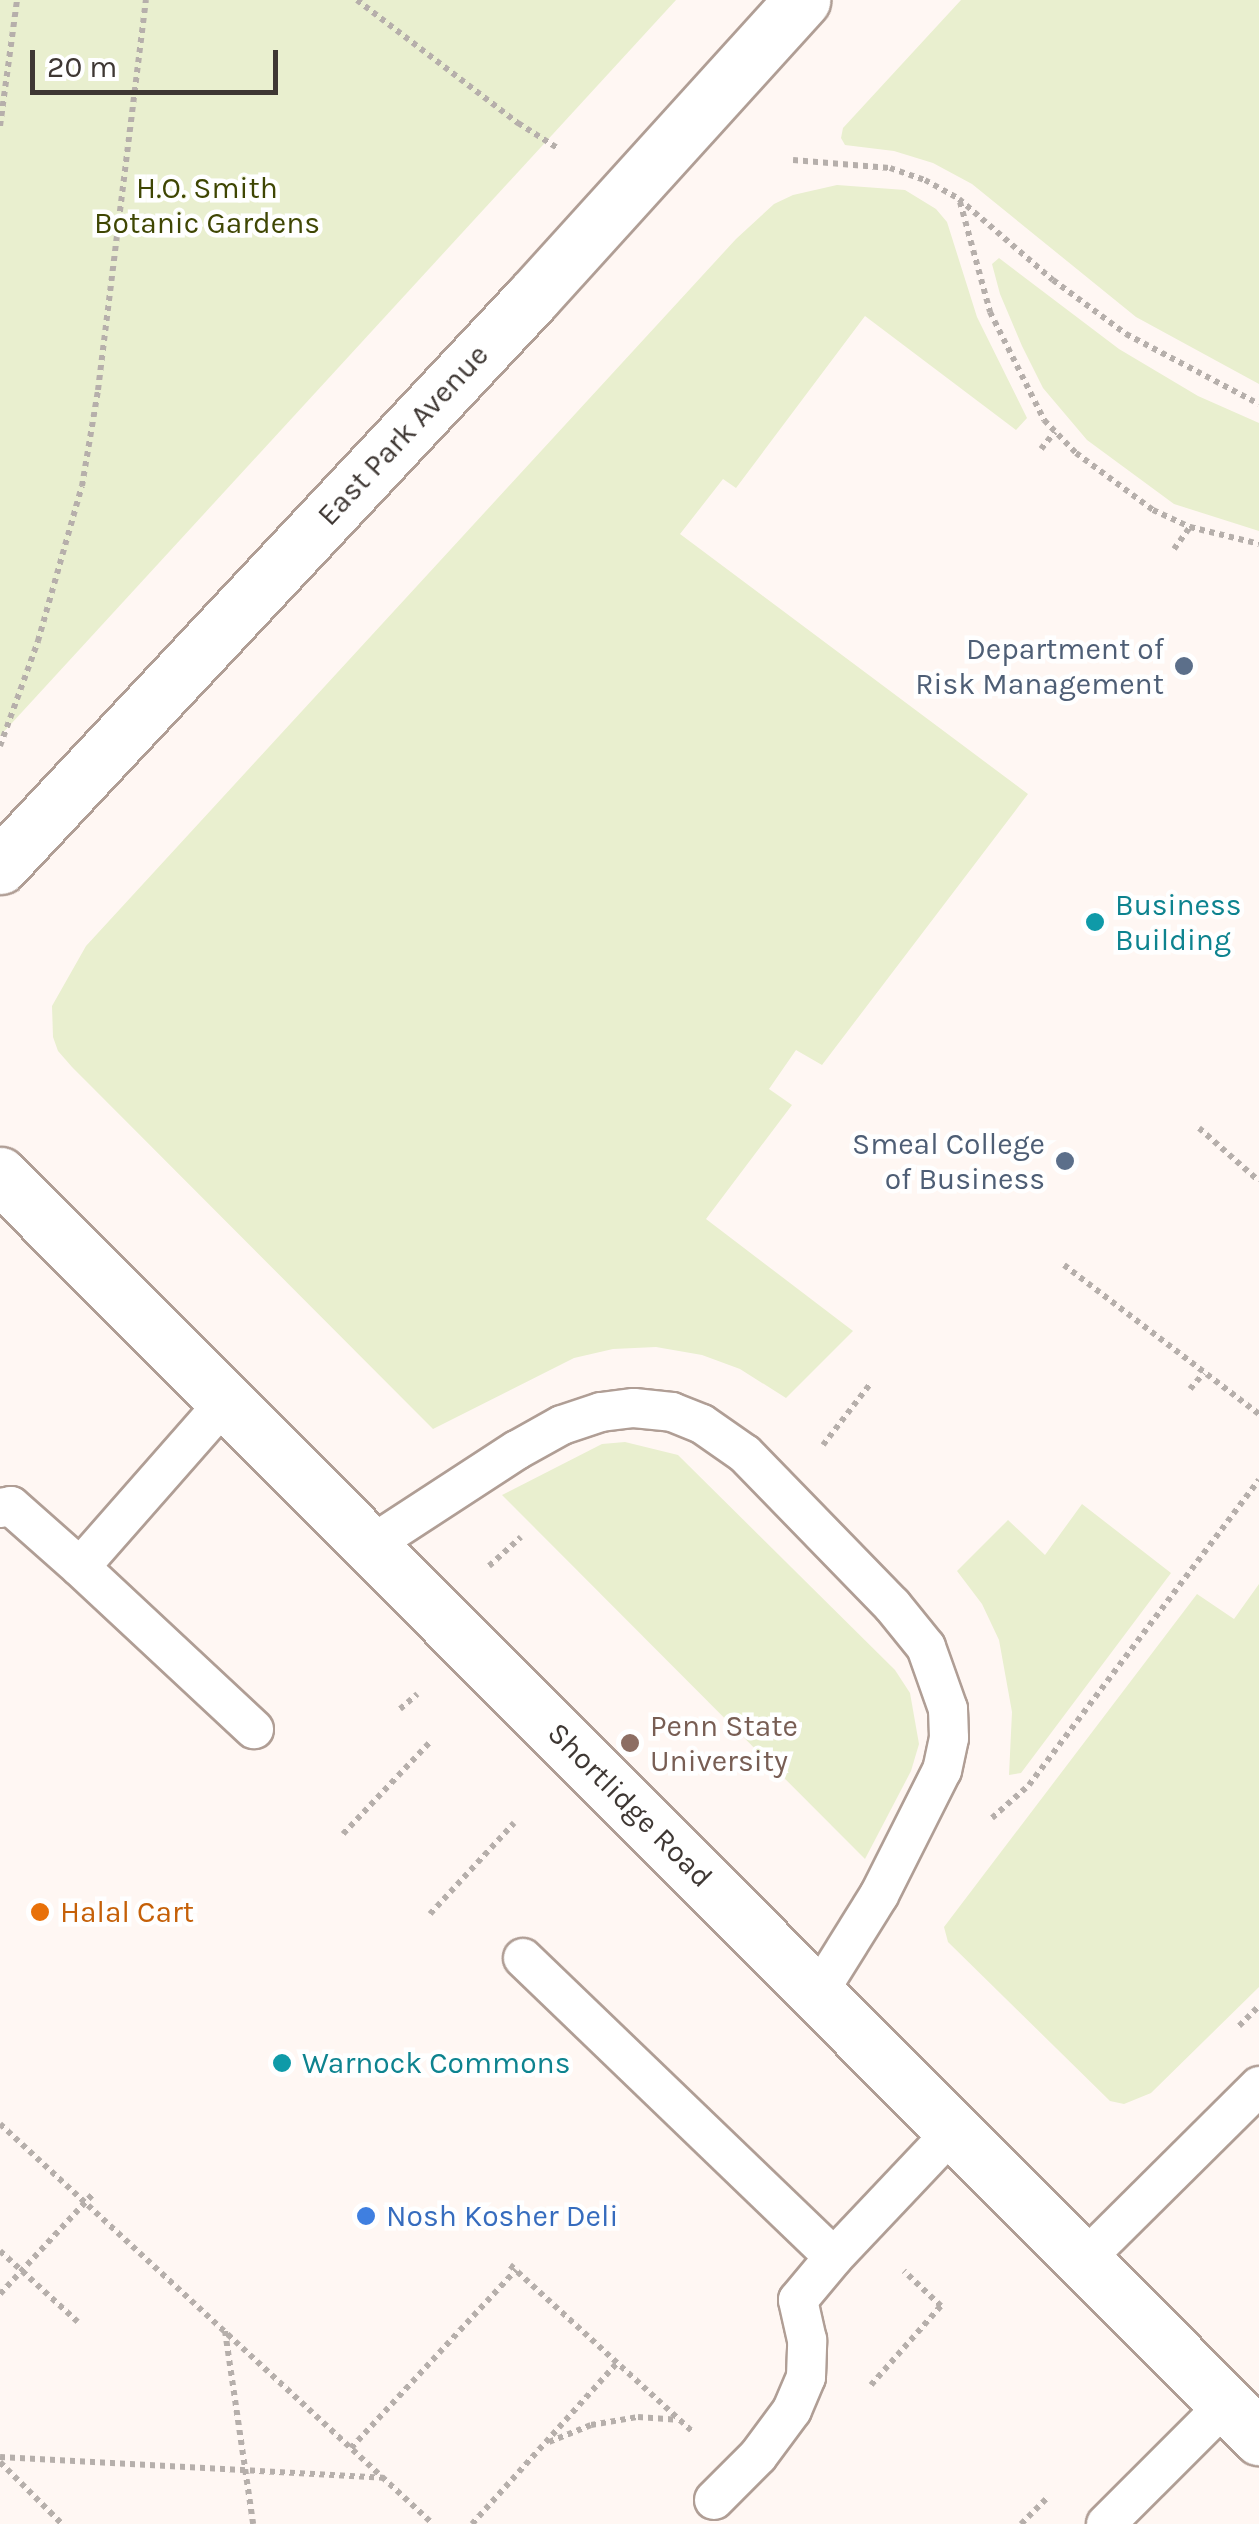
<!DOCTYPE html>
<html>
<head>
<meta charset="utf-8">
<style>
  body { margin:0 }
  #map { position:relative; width:1259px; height:2524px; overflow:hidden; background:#fff7f3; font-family:Karla,sans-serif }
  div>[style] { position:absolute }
  .green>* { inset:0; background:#e9efcf }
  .path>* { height:6px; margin-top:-3px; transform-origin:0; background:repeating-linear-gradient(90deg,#b6afab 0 5px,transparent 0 10px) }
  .roads { filter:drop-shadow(2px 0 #b09e95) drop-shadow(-2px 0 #b09e95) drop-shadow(0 2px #b09e95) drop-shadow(0 -2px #b09e95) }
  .service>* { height:38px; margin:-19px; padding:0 19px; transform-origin:19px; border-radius:19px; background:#fff }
  .minor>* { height:55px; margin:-27.5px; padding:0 27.5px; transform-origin:27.5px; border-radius:27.5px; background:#fff }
  .secondary>* { height:55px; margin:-27.5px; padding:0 27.5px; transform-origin:27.5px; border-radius:27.5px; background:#fff }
  .dots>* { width:28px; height:28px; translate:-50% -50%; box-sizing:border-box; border:5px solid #fff; border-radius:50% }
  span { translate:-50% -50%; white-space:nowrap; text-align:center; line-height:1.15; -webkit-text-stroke:9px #fff; paint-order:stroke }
  .park-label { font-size:30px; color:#3f4603 }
  .street-label { font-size:30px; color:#3e3733 }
  .service-label { font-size:30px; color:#4e5e75 }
  .right { translate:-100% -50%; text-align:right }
  .culture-label { font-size:30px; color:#0d838f }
  .left { translate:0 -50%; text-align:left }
  .education-label { font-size:30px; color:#785e54 }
  .food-label { font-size:30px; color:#c56008 }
  .shop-label { font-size:30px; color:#366cbe }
  .scale { position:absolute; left:30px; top:50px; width:248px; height:45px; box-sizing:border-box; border:5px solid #3e3733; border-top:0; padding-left:12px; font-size:30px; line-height:35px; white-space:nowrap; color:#3e3733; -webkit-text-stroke:8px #fff; paint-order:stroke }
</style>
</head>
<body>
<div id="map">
  <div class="green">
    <i style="clip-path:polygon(0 0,676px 0,0 736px)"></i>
    <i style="clip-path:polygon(961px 0,1259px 0,1259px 384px,1136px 317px,972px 184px,933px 163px,894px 151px,845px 145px,841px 138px,843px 128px)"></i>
    <i style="clip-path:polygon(837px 185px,905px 190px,936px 209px,947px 222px,977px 317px,1027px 418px,1016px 430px,865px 316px,736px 488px,723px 479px,680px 534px,1028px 794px,822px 1065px,796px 1050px,769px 1089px,792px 1105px,706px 1219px,853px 1331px,786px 1398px,740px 1369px,702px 1355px,656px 1347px,613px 1349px,574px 1358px,433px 1429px,72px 1067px,58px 1051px,53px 1037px,52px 1006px,86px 946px,736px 239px,774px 204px,793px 195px)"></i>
    <i style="clip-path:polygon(999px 258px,1119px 349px,1198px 396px,1259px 423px,1259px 531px,1174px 504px,1087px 440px,1043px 388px,1022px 346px,1000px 294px,992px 264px)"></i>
    <i style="clip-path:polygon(625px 1442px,678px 1455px,895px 1670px,910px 1693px,919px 1744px,911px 1771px,865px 1859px,502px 1495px,602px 1444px)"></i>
    <i style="clip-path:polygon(1082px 1504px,1171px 1573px,1021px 1773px,1009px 1775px,1012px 1712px,999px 1640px,982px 1604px,957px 1571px,1008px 1520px,1045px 1555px)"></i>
    <i style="clip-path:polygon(1259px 1584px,1259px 1987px,1151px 2093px,1124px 2104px,1110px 2101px,948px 1942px,944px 1927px,1197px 1594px,1234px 1619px)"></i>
  </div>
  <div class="path">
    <i style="left:357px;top:0;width:203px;rotate:37.4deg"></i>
    <i style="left:518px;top:123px;width:49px;rotate:32.4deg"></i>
    <i style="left:0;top:126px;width:127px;rotate:-82.3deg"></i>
    <i style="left:793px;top:160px;width:97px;rotate:4.7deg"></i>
    <i style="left:890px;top:168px;width:37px;rotate:19deg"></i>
    <i style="left:925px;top:180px;width:39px;rotate:29deg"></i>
    <i style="left:959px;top:199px;width:124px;rotate:40.8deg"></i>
    <i style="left:1053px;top:280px;width:91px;rotate:36.5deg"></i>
    <i style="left:1126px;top:334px;width:150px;rotate:27.8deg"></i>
    <i style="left:960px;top:202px;width:114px;rotate:74.7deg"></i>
    <i style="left:990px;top:312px;width:121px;rotate:63.4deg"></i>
    <i style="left:1044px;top:420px;width:46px;rotate:45.9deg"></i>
    <i style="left:1076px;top:453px;width:96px;rotate:36.5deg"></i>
    <i style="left:1153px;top:510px;width:41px;rotate:24.7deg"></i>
    <i style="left:1190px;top:527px;width:71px;rotate:13.8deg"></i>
    <i style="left:1041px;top:449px;width:22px;rotate:-51deg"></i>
    <i style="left:1174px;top:549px;width:27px;rotate:-54deg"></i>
    <i style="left:0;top:746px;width:112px;rotate:-70.1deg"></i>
    <i style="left:38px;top:641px;width:161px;rotate:-74.2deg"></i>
    <i style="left:82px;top:486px;width:97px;rotate:-80.5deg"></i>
    <i style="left:98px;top:390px;width:393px;rotate:-83deg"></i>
    <i style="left:1199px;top:1128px;width:80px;rotate:41.5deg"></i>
    <i style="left:1064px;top:1265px;width:245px;rotate:37.4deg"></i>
    <i style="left:1190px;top:1389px;width:21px;rotate:-49deg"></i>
    <i style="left:823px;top:1445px;width:78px;rotate:-52.3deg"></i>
    <i style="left:489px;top:1566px;width:43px;rotate:-42.2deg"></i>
    <i style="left:400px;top:1709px;width:23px;rotate:-41deg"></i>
    <i style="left:992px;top:1818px;width:50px;rotate:-41.7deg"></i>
    <i style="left:1029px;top:1785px;width:382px;rotate:-53deg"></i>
    <i style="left:343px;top:1834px;width:128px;rotate:-46.6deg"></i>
    <i style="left:430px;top:1914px;width:124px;rotate:-47.3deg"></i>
    <i style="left:1239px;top:2026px;width:28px;rotate:-45deg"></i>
    <i style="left:0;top:2124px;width:589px;rotate:42.73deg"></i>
    <i style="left:0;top:2251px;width:105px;rotate:42.3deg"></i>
    <i style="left:510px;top:2265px;width:249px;rotate:42.4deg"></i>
    <i style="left:0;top:2294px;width:137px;rotate:-47.1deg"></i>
    <i style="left:225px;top:2331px;width:195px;rotate:81.7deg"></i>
    <i style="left:871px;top:2385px;width:106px;rotate:-48.5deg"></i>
    <i style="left:941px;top:2306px;width:51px;rotate:-136.6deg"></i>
    <i style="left:549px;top:2442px;width:45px;rotate:-22deg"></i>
    <i style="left:591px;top:2425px;width:48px;rotate:-9.7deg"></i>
    <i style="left:638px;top:2417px;width:39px;rotate:4deg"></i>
    <i style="left:351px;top:2448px;width:243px;rotate:-47.2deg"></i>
    <i style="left:0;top:2457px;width:384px;rotate:3.1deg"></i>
    <i style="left:0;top:2462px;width:88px;rotate:45deg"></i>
    <i style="left:472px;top:2524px;width:217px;rotate:-48deg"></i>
    <i style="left:1021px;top:2524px;width:38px;rotate:-45deg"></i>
  </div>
  <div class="roads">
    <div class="service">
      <i style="left:226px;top:1401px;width:221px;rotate:131.3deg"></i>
      <i style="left:80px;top:1567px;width:238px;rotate:43deg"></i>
      <i style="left:0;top:1508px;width:11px;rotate:-10deg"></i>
      <i style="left:11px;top:1506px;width:92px;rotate:41.5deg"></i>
      <i style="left:371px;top:1545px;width:174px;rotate:-33.1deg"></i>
      <i style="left:517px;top:1450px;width:51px;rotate:-29.1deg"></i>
      <i style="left:562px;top:1425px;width:41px;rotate:-18.4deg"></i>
      <i style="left:601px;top:1412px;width:33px;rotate:-7deg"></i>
      <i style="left:634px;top:1408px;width:38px;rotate:6deg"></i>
      <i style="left:672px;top:1412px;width:32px;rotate:22deg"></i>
      <i style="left:702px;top:1424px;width:52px;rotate:34.9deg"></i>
      <i style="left:745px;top:1454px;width:211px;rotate:45.8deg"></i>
      <i style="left:892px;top:1605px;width:54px;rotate:51deg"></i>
      <i style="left:926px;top:1647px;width:66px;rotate:70.5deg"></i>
      <i style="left:948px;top:1709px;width:29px;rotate:88deg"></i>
      <i style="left:949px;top:1738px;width:33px;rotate:102deg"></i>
      <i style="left:942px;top:1770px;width:140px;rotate:116.7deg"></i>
      <i style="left:879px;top:1895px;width:115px;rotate:121.9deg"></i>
      <i style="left:523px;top:1958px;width:431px;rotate:43.9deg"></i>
      <i style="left:834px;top:2257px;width:175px;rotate:-46.6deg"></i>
      <i style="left:1084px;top:2260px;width:247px;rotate:-44.8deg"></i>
      <i style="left:714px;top:2500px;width:62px;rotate:-45deg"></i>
      <i style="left:758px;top:2456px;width:57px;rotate:-53.5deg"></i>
      <i style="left:792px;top:2410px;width:36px;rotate:-67deg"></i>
      <i style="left:806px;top:2377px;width:37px;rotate:-88deg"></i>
      <i style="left:807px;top:2340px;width:41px;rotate:-102.7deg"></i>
      <i style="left:798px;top:2300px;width:56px;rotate:-50.1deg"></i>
      <i style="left:1106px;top:2524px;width:170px;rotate:-45deg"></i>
    </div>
    <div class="minor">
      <i style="left:0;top:1175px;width:1783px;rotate:45.07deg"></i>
    </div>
    <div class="secondary">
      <i style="left:0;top:866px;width:780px;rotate:-46.87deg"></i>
      <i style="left:533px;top:297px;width:401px;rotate:-47.8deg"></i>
    </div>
  </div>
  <div class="dots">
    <i style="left:1184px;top:666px;background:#5c6f8a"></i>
    <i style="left:1095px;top:922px;background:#0f9aa8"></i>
    <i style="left:1065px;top:1161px;background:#5c6f8a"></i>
    <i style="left:630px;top:1743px;background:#8d6e63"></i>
    <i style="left:40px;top:1912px;background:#e8710a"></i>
    <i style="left:282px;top:2063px;background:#0f9aa8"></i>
    <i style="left:366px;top:2216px;background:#3f7fe0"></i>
  </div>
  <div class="park-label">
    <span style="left:207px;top:205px">H.O. Smith<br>Botanic Gardens</span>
  </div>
  <div class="street-label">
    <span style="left:403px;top:435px;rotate:-47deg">East Park Avenue</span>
    <span style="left:630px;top:1805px;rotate:45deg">Shortlidge Road</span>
  </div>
  <div class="service-label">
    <span class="right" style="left:1164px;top:666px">Department of<br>Risk Management</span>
    <span class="right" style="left:1045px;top:1161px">Smeal College<br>of Business</span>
  </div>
  <div class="culture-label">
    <span class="left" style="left:1115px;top:922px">Business<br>Building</span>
    <span class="left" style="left:302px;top:2063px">Warnock Commons</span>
  </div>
  <div class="education-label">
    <span class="left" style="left:650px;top:1743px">Penn State<br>University</span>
  </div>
  <div class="food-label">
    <span class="left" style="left:60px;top:1912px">Halal Cart</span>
  </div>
  <div class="shop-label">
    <span class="left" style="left:386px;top:2216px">Nosh Kosher Deli</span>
  </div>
  <div class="scale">20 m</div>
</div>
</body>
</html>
